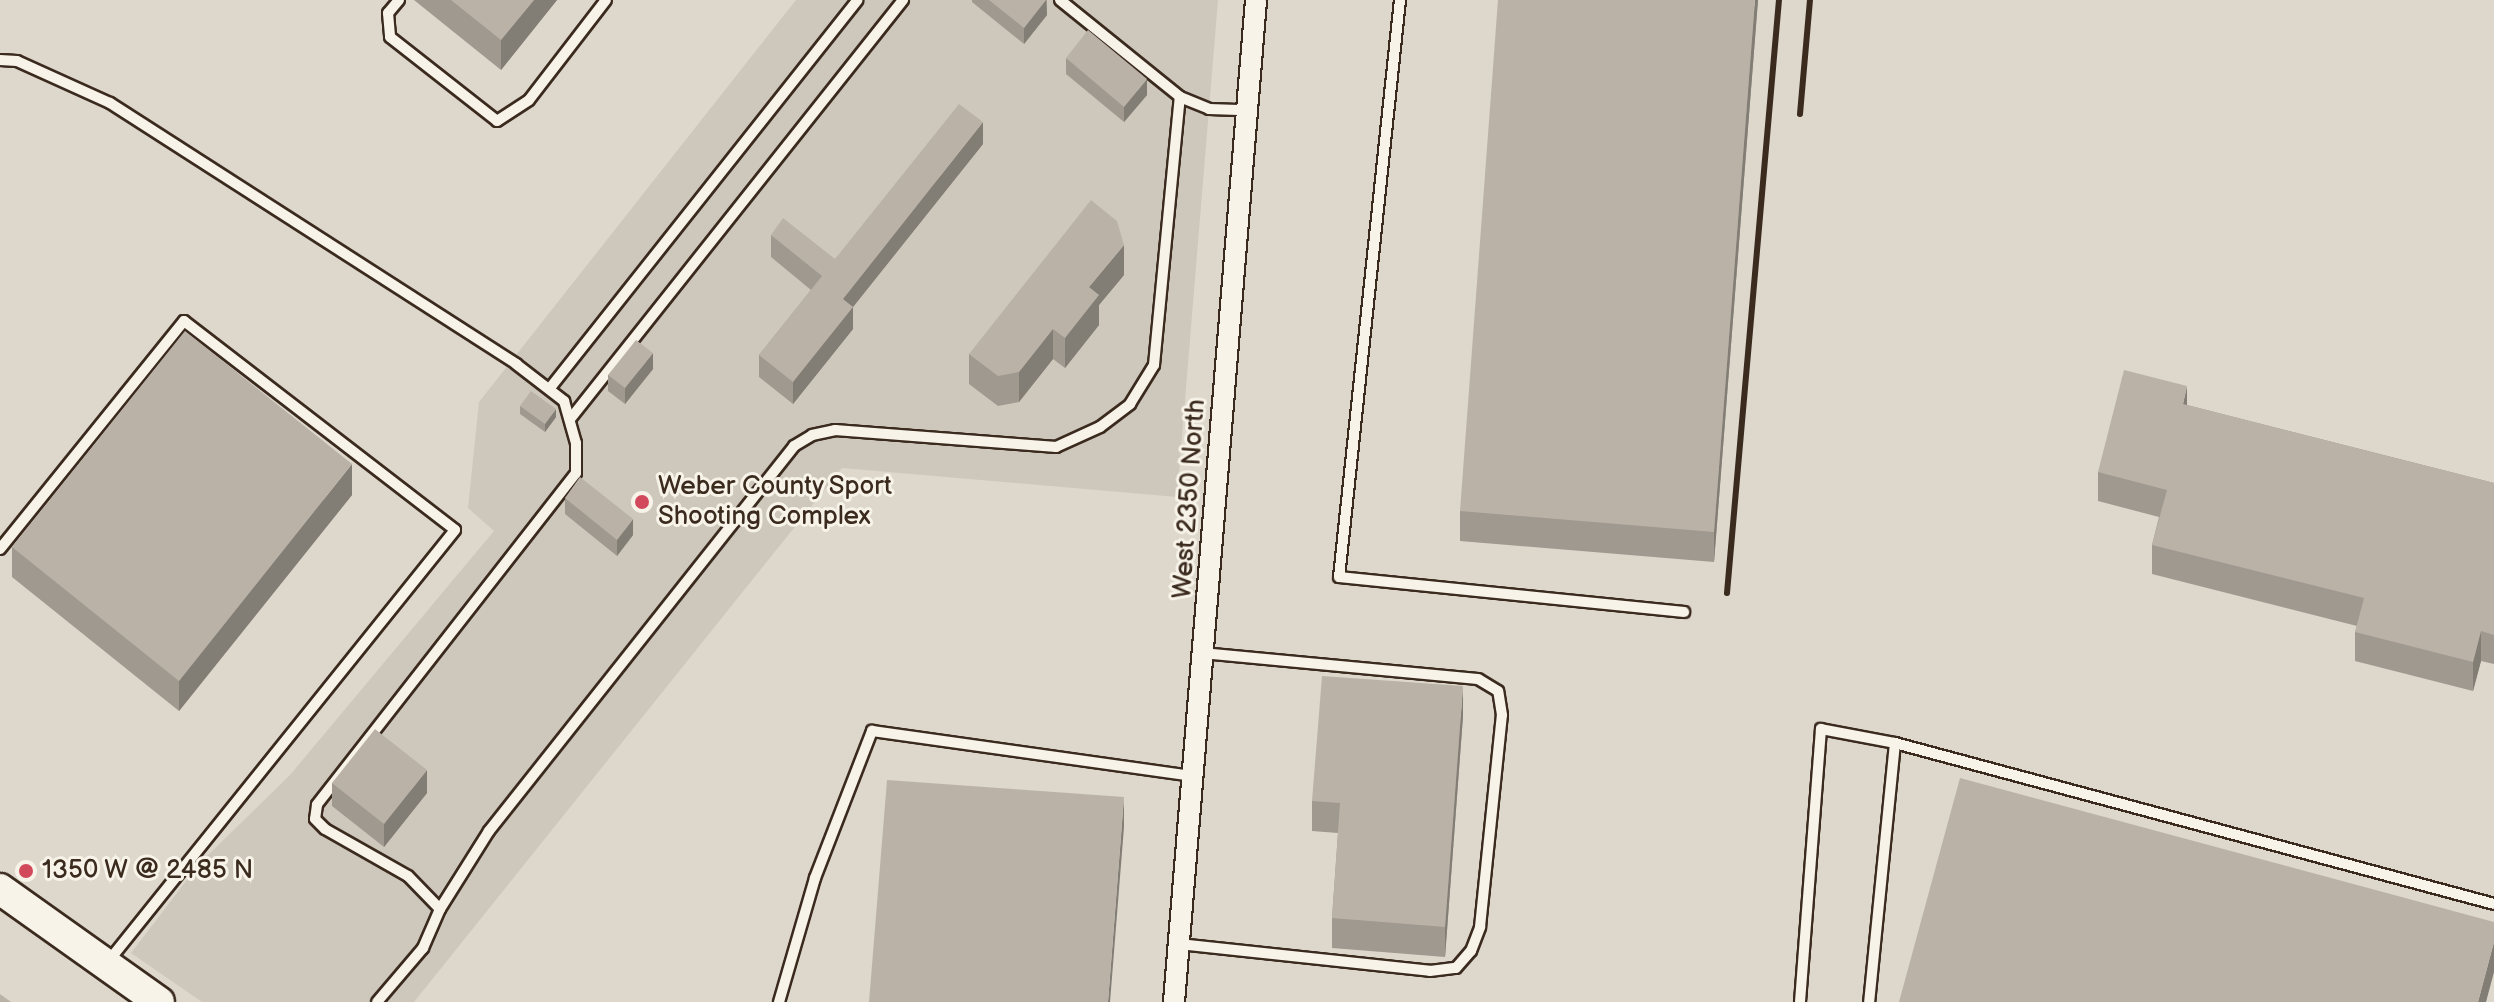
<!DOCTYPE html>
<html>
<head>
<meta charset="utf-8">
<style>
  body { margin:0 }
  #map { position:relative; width:2494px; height:1002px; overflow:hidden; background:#ece7dc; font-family:"Balsamiq Sans",sans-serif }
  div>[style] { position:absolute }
  .built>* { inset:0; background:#ddd7cc }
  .green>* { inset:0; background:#cec8bc }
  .roads { filter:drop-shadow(2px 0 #3b2a1e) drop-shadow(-2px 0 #3b2a1e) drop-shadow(0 2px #3b2a1e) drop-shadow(0 -2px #3b2a1e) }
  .lane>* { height:10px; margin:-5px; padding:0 5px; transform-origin:5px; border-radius:5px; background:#f7f3e8 }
  .street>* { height:20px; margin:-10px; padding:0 10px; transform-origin:10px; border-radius:10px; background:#f7f3e8 }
  .secondary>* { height:30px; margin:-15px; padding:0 15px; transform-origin:15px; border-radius:15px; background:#f7f3e8 }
  .rail>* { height:6px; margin:-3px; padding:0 3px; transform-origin:3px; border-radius:3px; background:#3b2a1e }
  .wall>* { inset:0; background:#a09990 }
  .shaded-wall>* { inset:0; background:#827d75 }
  .building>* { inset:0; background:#bab2a7 }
  .dots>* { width:22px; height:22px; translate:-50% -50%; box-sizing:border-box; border:4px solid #f7f3e8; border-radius:50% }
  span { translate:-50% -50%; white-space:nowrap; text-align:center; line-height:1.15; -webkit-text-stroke:6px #f7f3e8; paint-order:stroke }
  .poi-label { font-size:26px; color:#3b2a1e }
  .left { translate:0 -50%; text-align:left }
  .street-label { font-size:26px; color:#3b2a1e }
</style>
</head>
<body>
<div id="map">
  <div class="built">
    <i style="clip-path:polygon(0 0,2494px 0,2494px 1002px,0 1002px)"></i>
  </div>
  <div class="green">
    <i style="clip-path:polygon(796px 0,1218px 0,1177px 497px,842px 468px,414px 1002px,202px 1002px,131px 953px,200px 863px,290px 775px,494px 531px,468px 508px,479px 402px)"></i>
  </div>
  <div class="roads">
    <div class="lane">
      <i style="left:399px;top:0;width:17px;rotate:130deg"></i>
      <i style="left:388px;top:13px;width:24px;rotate:85deg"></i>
      <i style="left:390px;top:37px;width:136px;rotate:38.1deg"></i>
      <i style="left:497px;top:121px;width:38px;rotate:-33deg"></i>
      <i style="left:529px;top:100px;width:126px;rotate:-52.4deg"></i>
      <i style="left:1060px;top:0;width:154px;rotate:38.9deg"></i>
      <i style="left:1180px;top:97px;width:31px;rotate:22deg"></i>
      <i style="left:1209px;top:109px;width:37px;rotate:2deg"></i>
      <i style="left:1400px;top:0;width:580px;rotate:96.03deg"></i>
      <i style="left:1339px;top:577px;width:347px;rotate:5.8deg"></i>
      <i style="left:0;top:60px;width:17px;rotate:3deg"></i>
      <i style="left:17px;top:61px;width:102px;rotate:24.3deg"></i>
      <i style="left:110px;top:103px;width:483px;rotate:32.7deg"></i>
      <i style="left:516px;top:364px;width:61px;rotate:37.6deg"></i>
      <i style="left:564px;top:401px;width:44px;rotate:74.1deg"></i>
      <i style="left:576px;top:443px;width:30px;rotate:90deg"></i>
      <i style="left:576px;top:473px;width:421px;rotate:128deg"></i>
      <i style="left:317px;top:805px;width:14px;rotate:98deg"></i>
      <i style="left:315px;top:819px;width:14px;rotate:45deg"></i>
      <i style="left:325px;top:829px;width:95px;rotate:29.5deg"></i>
      <i style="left:408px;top:876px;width:46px;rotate:45.9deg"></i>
      <i style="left:440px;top:909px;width:43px;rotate:113.6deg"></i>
      <i style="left:423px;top:948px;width:71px;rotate:130.4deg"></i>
      <i style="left:550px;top:388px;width:495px;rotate:-51.6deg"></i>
      <i style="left:571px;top:418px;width:534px;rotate:-51.54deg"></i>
      <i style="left:0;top:549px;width:293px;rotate:-51.1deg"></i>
      <i style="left:184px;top:321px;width:342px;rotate:37.6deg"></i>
      <i style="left:455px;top:530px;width:556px;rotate:128.79deg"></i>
      <i style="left:1895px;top:743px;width:620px;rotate:15.04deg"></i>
      <i style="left:440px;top:909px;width:92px;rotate:-57.9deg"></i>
      <i style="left:489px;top:831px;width:491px;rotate:-51.6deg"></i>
      <i style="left:794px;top:446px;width:21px;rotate:-31deg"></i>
      <i style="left:812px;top:435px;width:24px;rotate:-12deg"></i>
      <i style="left:835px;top:430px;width:222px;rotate:4.4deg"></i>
      <i style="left:1056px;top:447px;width:48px;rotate:-24.4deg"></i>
      <i style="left:1100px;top:427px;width:38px;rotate:-37deg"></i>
      <i style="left:1130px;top:404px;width:46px;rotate:-58.4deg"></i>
      <i style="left:1154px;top:365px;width:269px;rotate:-84.5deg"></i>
      <i style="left:1179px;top:944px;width:252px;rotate:6.1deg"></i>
      <i style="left:1430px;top:971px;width:26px;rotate:-7deg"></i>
      <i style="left:1456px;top:968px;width:23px;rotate:-49deg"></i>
      <i style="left:1471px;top:951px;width:26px;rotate:-69deg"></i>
      <i style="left:1480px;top:927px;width:213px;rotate:-84.1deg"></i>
      <i style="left:1502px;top:715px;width:24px;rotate:-99deg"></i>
      <i style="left:1498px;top:691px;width:23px;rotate:-149deg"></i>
      <i style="left:1478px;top:679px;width:275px;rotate:-174.6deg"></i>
      <i style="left:779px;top:1002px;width:129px;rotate:-73.8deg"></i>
      <i style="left:815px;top:878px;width:158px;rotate:-68.8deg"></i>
      <i style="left:872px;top:731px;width:323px;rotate:8deg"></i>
      <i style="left:1800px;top:1002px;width:274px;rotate:-85.6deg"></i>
      <i style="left:1821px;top:729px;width:75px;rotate:10.7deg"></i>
      <i style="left:1895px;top:743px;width:260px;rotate:95.7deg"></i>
    </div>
    <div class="street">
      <i style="left:1174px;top:1002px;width:1005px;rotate:-85.32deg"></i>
    </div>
    <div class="secondary">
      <i style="left:0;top:889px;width:195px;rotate:35.4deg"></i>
    </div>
  </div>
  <div class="rail">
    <i style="left:1800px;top:114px;width:114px;rotate:-85deg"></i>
    <i style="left:1727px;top:593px;width:595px;rotate:-84.99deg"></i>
  </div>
  <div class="wall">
    <i style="clip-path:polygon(414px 0,557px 0,501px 70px)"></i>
    <i style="clip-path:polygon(972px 0,1047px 0,1047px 15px,1024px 44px,972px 2px)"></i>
    <i style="clip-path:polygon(1758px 0,1714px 562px,1460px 541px,1460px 511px)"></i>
    <i style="clip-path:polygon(1066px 58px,1147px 95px,1124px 122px,1066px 74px)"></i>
    <i style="clip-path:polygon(983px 144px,853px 307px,853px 329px,793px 404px,759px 377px,759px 355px,811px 290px,771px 257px,771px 235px,835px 259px)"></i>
    <i style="clip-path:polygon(1124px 275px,1099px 305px,1099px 325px,1065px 368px,1053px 359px,1019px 402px,998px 406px,969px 384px,969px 354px)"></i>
    <i style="clip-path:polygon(653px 369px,625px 404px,608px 391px,608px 375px)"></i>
    <i style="clip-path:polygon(2187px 405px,2494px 483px,2494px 664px,2481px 661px,2473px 691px,2355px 661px,2355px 632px,2357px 626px,2152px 574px,2152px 545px,2159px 517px,2098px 501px,2098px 472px)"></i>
    <i style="clip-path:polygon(520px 406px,556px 417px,545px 432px,520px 414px)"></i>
    <i style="clip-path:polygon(352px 495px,179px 711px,12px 577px,12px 547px)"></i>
    <i style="clip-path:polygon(565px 498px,633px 535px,617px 556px,565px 514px)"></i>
    <i style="clip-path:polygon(1463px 716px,1445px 957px,1332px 948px,1332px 918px,1338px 833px,1312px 831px,1312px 801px)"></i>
    <i style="clip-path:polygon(332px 783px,427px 793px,384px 847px,332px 806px)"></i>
  </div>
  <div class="shaded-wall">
    <i style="clip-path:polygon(534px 0,557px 0,501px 70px,501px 40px)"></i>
    <i style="clip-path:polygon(1046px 0,1047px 15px,1024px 44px,1024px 28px)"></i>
    <i style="clip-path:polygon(1755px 0,1758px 0,1714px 562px,1714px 532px)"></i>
    <i style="clip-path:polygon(1147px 79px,1147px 95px,1124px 122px,1124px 107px)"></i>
    <i style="clip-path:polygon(983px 122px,983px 144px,853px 307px,853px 329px,793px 404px,793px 382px,843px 299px)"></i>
    <i style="clip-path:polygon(1124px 245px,1124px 275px,1099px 305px,1099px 325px,1065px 368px,1065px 338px,1089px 287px)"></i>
    <i style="clip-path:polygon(1053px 329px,1053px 359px,1019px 402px,1019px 372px)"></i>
    <i style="clip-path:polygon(653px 353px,653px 369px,625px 404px,625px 388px)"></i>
    <i style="clip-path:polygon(2187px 386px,2187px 415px,2183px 404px)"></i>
    <i style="clip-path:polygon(556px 409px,556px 417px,545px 432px,545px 424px)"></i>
    <i style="clip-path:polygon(352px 464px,352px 495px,179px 711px,179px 681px)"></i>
    <i style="clip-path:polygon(633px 519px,633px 535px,617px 556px,617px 540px)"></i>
    <i style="clip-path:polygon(2481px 631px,2481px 661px,2473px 691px,2473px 662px)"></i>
    <i style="clip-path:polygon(1463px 686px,1463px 716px,1445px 957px,1445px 927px)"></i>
    <i style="clip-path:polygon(427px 770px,427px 793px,384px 847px,384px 824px)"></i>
    <i style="clip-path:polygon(1124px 797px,1124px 827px,1110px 1002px,1108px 1002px)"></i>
    <i style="clip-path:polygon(2494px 942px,2494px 972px,2486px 1002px,2478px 1002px)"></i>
  </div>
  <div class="building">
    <i style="clip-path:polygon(451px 0,534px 0,501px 40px)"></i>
    <i style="clip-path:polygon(989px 0,1046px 0,1024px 28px)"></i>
    <i style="clip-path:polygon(1498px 0,1755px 0,1714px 532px,1460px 511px)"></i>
    <i style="clip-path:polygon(1088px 30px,1147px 79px,1124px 107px,1066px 58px)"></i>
    <i style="clip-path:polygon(959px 104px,983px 122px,843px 299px,853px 307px,793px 382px,759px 355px,822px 276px,771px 235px,783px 218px,835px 259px)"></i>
    <i style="clip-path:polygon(1091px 200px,1117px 221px,1124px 245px,1089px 287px,1099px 295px,1065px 338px,1053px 329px,1019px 372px,998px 376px,969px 354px)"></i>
    <i style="clip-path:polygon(185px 331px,352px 464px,179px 681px,12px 547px)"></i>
    <i style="clip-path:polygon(636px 340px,653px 353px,625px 388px,608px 375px)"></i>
    <i style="clip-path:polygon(2124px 370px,2187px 386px,2183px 404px,2494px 483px,2494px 635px,2481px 631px,2473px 662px,2355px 632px,2364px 598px,2152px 545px,2167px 490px,2098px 472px)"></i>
    <i style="clip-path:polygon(531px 391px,556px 409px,545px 424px,520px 406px)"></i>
    <i style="clip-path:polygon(580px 477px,633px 519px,617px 540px,565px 498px)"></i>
    <i style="clip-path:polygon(1322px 676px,1463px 686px,1445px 927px,1332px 918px,1340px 803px,1312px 801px)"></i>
    <i style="clip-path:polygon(375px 729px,427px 770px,384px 824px,332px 783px)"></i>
    <i style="clip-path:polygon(1960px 778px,2494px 922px,2494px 942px,2478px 1002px,1899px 1002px)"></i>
    <i style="clip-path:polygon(887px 780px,1124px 797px,1108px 1002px,869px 1002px)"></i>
    <i style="clip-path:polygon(0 994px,11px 1002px,0 1002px)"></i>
  </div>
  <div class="dots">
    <i style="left:642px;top:502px;background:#d1495b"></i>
    <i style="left:26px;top:871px;background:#d1495b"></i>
  </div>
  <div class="poi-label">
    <span class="left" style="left:658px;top:502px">Weber County Sport<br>Shooting Complex</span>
    <span class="left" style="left:42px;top:871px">1350 W @ 2485 N</span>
  </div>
  <div class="street-label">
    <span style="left:1190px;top:499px;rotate:-86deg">West 2350 North</span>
  </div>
</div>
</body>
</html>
